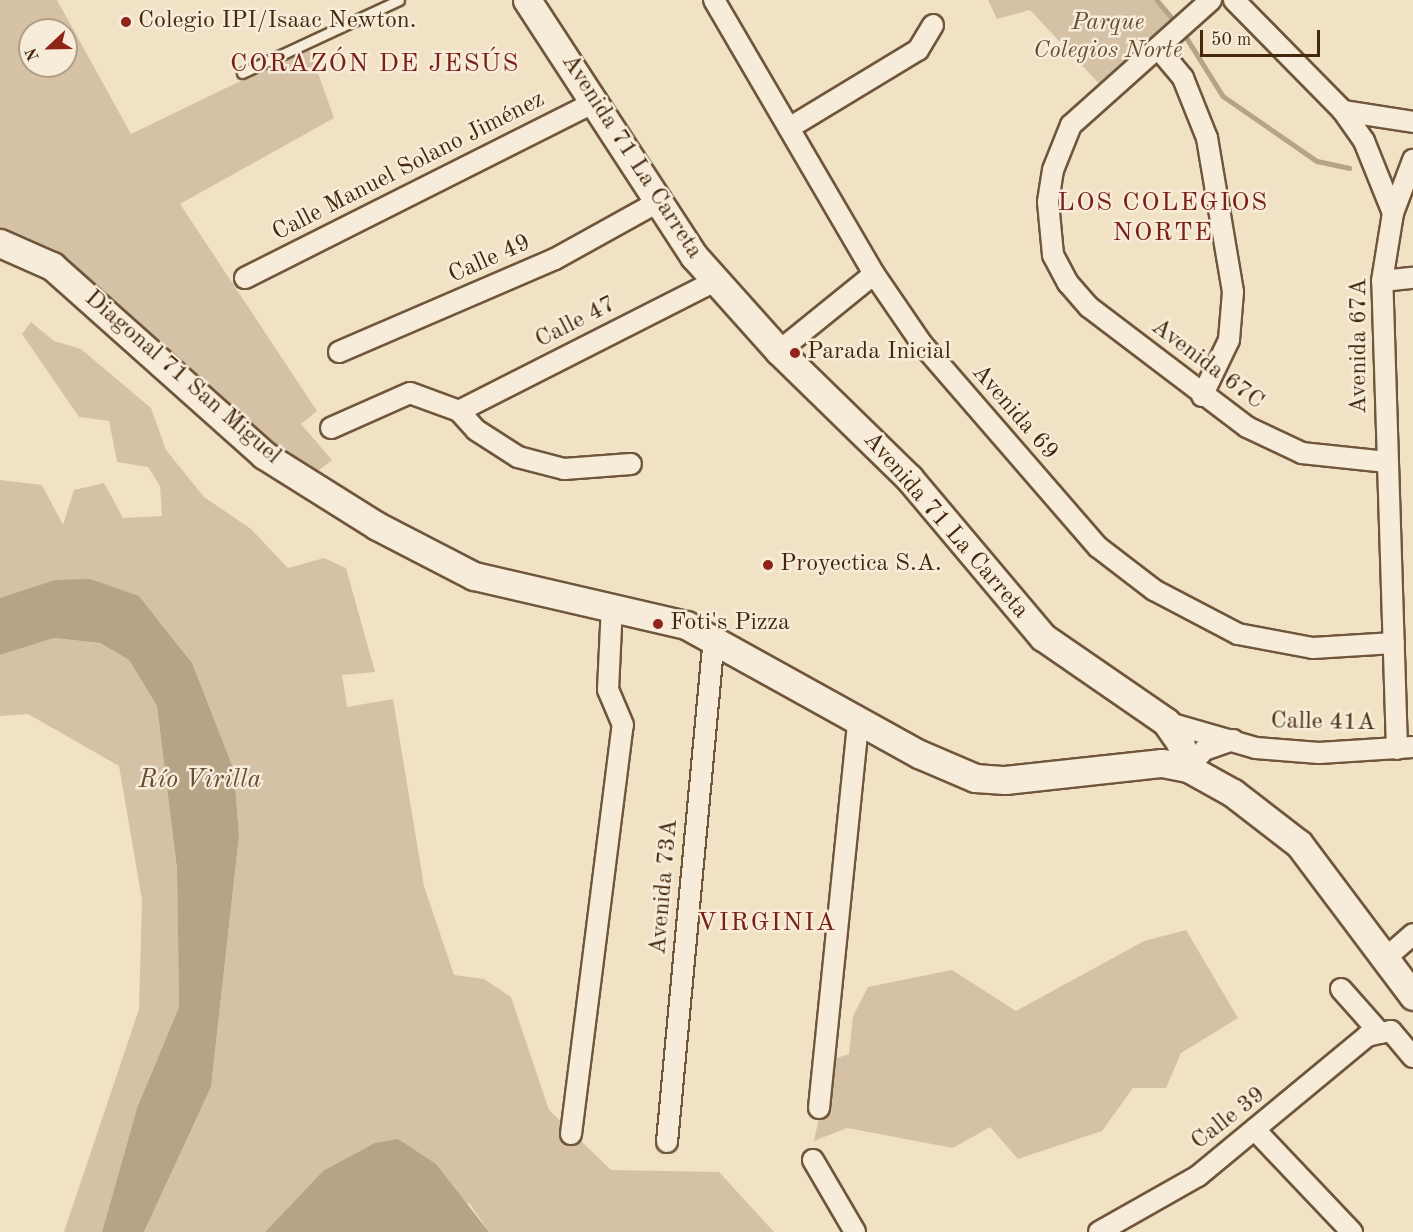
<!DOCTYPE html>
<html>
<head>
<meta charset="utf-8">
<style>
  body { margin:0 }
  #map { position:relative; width:1413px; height:1232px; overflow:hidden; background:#f2e2c5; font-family:"Old Standard TT",serif }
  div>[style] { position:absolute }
  .green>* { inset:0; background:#d5c2a6 }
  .water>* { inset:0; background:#b7a386 }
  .stream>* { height:4.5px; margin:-2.25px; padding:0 2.25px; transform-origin:2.25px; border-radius:2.25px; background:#b7a386 }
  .roads { filter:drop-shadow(2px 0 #70563a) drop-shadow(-2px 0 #70563a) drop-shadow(0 2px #70563a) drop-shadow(0 -2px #70563a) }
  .lane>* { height:9px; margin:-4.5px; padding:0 4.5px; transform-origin:4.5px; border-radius:4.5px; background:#f7ecd9 }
  .street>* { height:20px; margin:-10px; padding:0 10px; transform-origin:10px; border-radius:10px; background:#f7ecd9 }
  .secondary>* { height:27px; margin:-13.5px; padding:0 13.5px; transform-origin:13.5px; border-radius:13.5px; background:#f7ecd9 }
  .dots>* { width:16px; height:16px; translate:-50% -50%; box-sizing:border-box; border:3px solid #f7ecd9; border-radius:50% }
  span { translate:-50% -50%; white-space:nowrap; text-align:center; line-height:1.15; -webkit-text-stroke:5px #f7ecd9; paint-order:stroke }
  .poi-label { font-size:24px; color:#45280c }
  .left { translate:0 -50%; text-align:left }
  .park-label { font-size:24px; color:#694e32; font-style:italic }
  .street-label { font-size:24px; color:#45280c }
  .neighbourhood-label { font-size:26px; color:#7a1f14; letter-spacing:1.5px }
  .water-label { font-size:26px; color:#674d31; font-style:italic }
  .north { position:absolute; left:18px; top:18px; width:60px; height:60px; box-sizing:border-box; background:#f7ecd9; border:2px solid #b09e87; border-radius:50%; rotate:248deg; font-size:16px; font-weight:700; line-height:24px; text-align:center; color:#45280c }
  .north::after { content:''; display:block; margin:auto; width:21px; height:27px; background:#8f2418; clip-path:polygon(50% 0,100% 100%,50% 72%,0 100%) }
  .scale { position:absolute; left:1200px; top:30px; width:120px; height:27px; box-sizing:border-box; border:3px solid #45280c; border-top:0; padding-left:8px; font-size:18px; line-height:21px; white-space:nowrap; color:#45280c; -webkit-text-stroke:4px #f7ecd9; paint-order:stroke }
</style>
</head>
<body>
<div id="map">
  <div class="green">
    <i style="clip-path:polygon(evenodd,0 0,57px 0,131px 134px,309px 48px,334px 118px,180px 204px,317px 411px,301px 424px,332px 460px,309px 478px,0 238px,0 0,30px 30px,66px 30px,66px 66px,30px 66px,30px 30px)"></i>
    <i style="clip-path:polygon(988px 0,1157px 0,1178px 25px,1105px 90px,1030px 10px,997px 19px)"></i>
    <i style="clip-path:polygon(31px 322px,54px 341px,81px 349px,151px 408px,166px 450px,204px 497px,251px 529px,288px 568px,324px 558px,346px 568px,375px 672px,342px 675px,347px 707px,393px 699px,424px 886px,454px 975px,484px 979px,511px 997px,549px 1110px,611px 1170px,719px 1172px,774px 1232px,489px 1232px,470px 1204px,323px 1171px,265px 1232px,144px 1232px,211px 1087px,239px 836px,234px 770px,192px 663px,139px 596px,0 598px,0 480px,42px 485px,63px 525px,74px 490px,104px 483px,123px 518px,162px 516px,160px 486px,148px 467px,117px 462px,109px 421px,79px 417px,22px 334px)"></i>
    <i style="clip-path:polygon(54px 638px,100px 643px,129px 660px,157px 706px,177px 869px,179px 1007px,137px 1108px,102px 1232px,64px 1232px,139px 1009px,142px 900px,119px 766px,28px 714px,0 716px,0 655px)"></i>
    <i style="clip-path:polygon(1186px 930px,1238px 1018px,1181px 1053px,1166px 1088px,1133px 1088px,1102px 1131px,1018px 1159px,990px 1127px,953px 1148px,847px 1128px,814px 1141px,831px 1060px,849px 1054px,853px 1016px,868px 987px,952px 970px,1016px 1011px,1144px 941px)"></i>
  </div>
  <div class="water">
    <i style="clip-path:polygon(90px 579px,139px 596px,192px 663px,234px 770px,239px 836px,211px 1087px,144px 1232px,102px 1232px,137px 1108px,179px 1007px,177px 869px,157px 706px,129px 660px,100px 643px,54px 638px,0 655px,0 598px,55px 580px)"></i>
    <i style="clip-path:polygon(398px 1139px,436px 1164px,489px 1232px,265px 1232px,323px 1171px,375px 1143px)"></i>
  </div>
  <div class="stream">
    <i style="left:1157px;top:0;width:30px;rotate:50deg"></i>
    <i style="left:1183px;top:32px;width:75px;rotate:58deg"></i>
    <i style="left:1223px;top:96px;width:114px;rotate:34.7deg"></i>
    <i style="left:1317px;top:161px;width:33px;rotate:12deg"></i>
  </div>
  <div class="roads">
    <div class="lane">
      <i style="left:242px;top:73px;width:173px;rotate:-24.9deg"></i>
    </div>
    <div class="street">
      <i style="left:714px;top:0;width:317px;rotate:59.7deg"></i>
      <i style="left:874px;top:274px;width:85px;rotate:55.6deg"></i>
      <i style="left:922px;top:344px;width:269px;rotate:49.1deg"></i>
      <i style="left:1098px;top:547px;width:71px;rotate:37.5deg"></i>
      <i style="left:1154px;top:590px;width:95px;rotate:27.6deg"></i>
      <i style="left:1238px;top:634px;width:76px;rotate:10.6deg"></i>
      <i style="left:1313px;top:648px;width:81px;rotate:-3.5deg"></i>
      <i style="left:1211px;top:0;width:188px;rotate:138.2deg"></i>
      <i style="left:1071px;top:125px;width:48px;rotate:111.8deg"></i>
      <i style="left:1053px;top:170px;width:32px;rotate:99deg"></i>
      <i style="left:1048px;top:202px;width:53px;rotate:84.6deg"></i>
      <i style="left:1053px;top:255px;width:32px;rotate:62deg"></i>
      <i style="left:1068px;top:283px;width:32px;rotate:49deg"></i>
      <i style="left:1089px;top:307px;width:198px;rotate:37.2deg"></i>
      <i style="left:1247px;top:427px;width:61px;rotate:25.3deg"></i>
      <i style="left:1302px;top:453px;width:85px;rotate:6deg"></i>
      <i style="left:1234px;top:0;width:156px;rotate:45.5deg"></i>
      <i style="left:1343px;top:111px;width:37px;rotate:55deg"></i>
      <i style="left:1364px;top:141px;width:78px;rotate:68.1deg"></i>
      <i style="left:1158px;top:48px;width:39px;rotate:50deg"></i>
      <i style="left:1183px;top:78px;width:65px;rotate:68.2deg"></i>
      <i style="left:1207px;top:138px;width:156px;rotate:80.4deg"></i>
      <i style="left:1233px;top:292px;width:48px;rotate:94.8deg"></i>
      <i style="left:1229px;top:340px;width:62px;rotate:115.7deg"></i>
      <i style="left:1343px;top:111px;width:71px;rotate:8.9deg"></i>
      <i style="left:789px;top:128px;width:151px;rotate:-31.2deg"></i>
      <i style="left:918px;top:50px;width:29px;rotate:-59deg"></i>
      <i style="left:245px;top:278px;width:392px;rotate:-26.7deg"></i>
      <i style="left:1382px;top:281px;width:31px;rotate:-6deg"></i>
      <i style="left:779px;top:351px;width:122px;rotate:-39deg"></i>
      <i style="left:339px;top:352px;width:235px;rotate:-23.3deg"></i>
      <i style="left:555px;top:259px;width:115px;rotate:-29deg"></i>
      <i style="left:459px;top:411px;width:287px;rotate:-26.9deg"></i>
      <i style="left:331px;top:428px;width:86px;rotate:-23.9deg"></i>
      <i style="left:410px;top:393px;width:52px;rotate:20.2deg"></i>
      <i style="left:459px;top:411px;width:25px;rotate:48deg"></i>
      <i style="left:476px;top:430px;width:50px;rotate:32.7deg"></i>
      <i style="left:518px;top:457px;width:48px;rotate:14.6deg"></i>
      <i style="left:564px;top:469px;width:67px;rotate:-4.3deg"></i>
      <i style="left:1166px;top:722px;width:94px;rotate:16.1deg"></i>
      <i style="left:1256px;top:748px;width:63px;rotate:4.5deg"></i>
      <i style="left:1319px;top:753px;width:94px;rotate:-3.7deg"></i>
      <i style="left:1397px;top:749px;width:468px;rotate:-91.8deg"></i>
      <i style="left:1382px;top:281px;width:69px;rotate:-80.8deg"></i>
      <i style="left:1393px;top:213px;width:57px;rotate:-69.3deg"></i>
      <i style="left:1188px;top:768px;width:24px;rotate:-48deg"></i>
      <i style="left:1204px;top:750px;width:31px;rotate:-19deg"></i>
      <i style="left:1388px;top:956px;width:33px;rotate:-41deg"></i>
      <i style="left:1341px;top:989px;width:59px;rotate:48.4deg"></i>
      <i style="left:1380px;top:1033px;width:11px;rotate:-10deg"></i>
      <i style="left:1391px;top:1031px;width:34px;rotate:50deg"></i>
      <i style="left:819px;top:1108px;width:389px;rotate:-84.2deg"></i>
      <i style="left:1257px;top:1132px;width:138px;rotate:46.5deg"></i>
      <i style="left:571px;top:1134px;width:412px;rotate:-82.8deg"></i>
      <i style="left:623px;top:725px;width:38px;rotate:-113deg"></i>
      <i style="left:608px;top:690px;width:85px;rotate:-87.3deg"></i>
      <i style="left:667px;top:1142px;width:507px;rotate:-84.68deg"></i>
      <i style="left:813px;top:1160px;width:83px;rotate:59.7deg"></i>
      <i style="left:1099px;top:1232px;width:114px;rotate:-29.5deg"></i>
      <i style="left:1198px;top:1176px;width:219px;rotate:-39.6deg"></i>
      <i style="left:1367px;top:1036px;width:13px;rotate:-13deg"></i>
    </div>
    <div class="secondary">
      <i style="left:527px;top:0;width:306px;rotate:56.9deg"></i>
      <i style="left:694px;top:256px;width:127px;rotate:48.2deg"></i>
      <i style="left:779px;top:351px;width:182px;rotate:44.3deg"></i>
      <i style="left:909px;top:478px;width:208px;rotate:49.9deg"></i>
      <i style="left:1043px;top:637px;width:150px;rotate:34.6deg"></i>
      <i style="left:1166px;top:722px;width:24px;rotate:55deg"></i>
      <i style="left:1180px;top:742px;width:27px;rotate:73deg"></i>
      <i style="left:0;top:243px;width:57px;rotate:23.9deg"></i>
      <i style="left:52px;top:266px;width:284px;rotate:41.7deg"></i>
      <i style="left:264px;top:455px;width:133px;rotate:32.1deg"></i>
      <i style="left:377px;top:526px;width:109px;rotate:27.3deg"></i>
      <i style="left:474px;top:576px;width:218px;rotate:13deg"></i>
      <i style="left:686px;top:625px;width:266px;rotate:29deg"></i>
      <i style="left:919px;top:754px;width:61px;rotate:23.2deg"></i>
      <i style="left:975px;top:778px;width:30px;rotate:4deg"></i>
      <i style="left:1005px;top:780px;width:158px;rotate:-6.2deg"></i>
      <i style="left:1162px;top:763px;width:26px;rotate:11deg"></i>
      <i style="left:1188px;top:768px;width:51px;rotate:29.1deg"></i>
      <i style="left:1233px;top:793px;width:83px;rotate:37.7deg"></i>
      <i style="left:1299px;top:844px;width:190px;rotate:53.1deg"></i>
    </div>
  </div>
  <div class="dots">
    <i style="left:126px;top:22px;background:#8f2418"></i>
    <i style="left:795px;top:353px;background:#8f2418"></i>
    <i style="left:768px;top:565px;background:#8f2418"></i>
    <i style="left:658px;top:624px;background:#8f2418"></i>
  </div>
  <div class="poi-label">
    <span class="left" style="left:138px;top:22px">Colegio IPI/Isaac Newton.</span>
    <span class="left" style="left:807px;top:353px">Parada Inicial</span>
    <span class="left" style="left:780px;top:565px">Proyectica S.A.</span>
    <span class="left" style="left:670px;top:624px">Foti's Pizza</span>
  </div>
  <div class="park-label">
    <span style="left:1108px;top:38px">Parque<br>Colegios Norte</span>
  </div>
  <div class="street-label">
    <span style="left:631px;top:157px;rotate:57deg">Avenida 71 La Carreta</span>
    <span style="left:409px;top:167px;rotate:-27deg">Calle Manuel Solano Jiménez</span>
    <span style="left:490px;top:260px;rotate:-24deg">Calle 49</span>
    <span style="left:576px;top:323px;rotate:-27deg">Calle 47</span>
    <span style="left:1360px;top:346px;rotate:-90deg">Avenida 67A</span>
    <span style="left:1207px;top:365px;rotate:37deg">Avenida 67C</span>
    <span style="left:182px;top:378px;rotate:41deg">Diagonal 71 San Miguel</span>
    <span style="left:1014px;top:413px;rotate:49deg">Avenida 69</span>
    <span style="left:945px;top:526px;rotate:49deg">Avenida 71 La Carreta</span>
    <span style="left:1323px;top:723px;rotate:1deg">Calle 41A</span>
    <span style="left:665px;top:887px;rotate:-85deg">Avenida 73A</span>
    <span style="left:1229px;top:1119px;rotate:-38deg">Calle 39</span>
  </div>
  <div class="neighbourhood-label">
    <span style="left:375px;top:65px">CORAZÓN DE JESÚS</span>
    <span style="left:1163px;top:219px">LOS COLEGIOS<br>NORTE</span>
    <span style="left:767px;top:924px">VIRGINIA</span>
  </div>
  <div class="water-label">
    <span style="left:200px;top:781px">Río Virilla</span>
  </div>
  <div class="north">N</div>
  <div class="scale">50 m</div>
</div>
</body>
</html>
